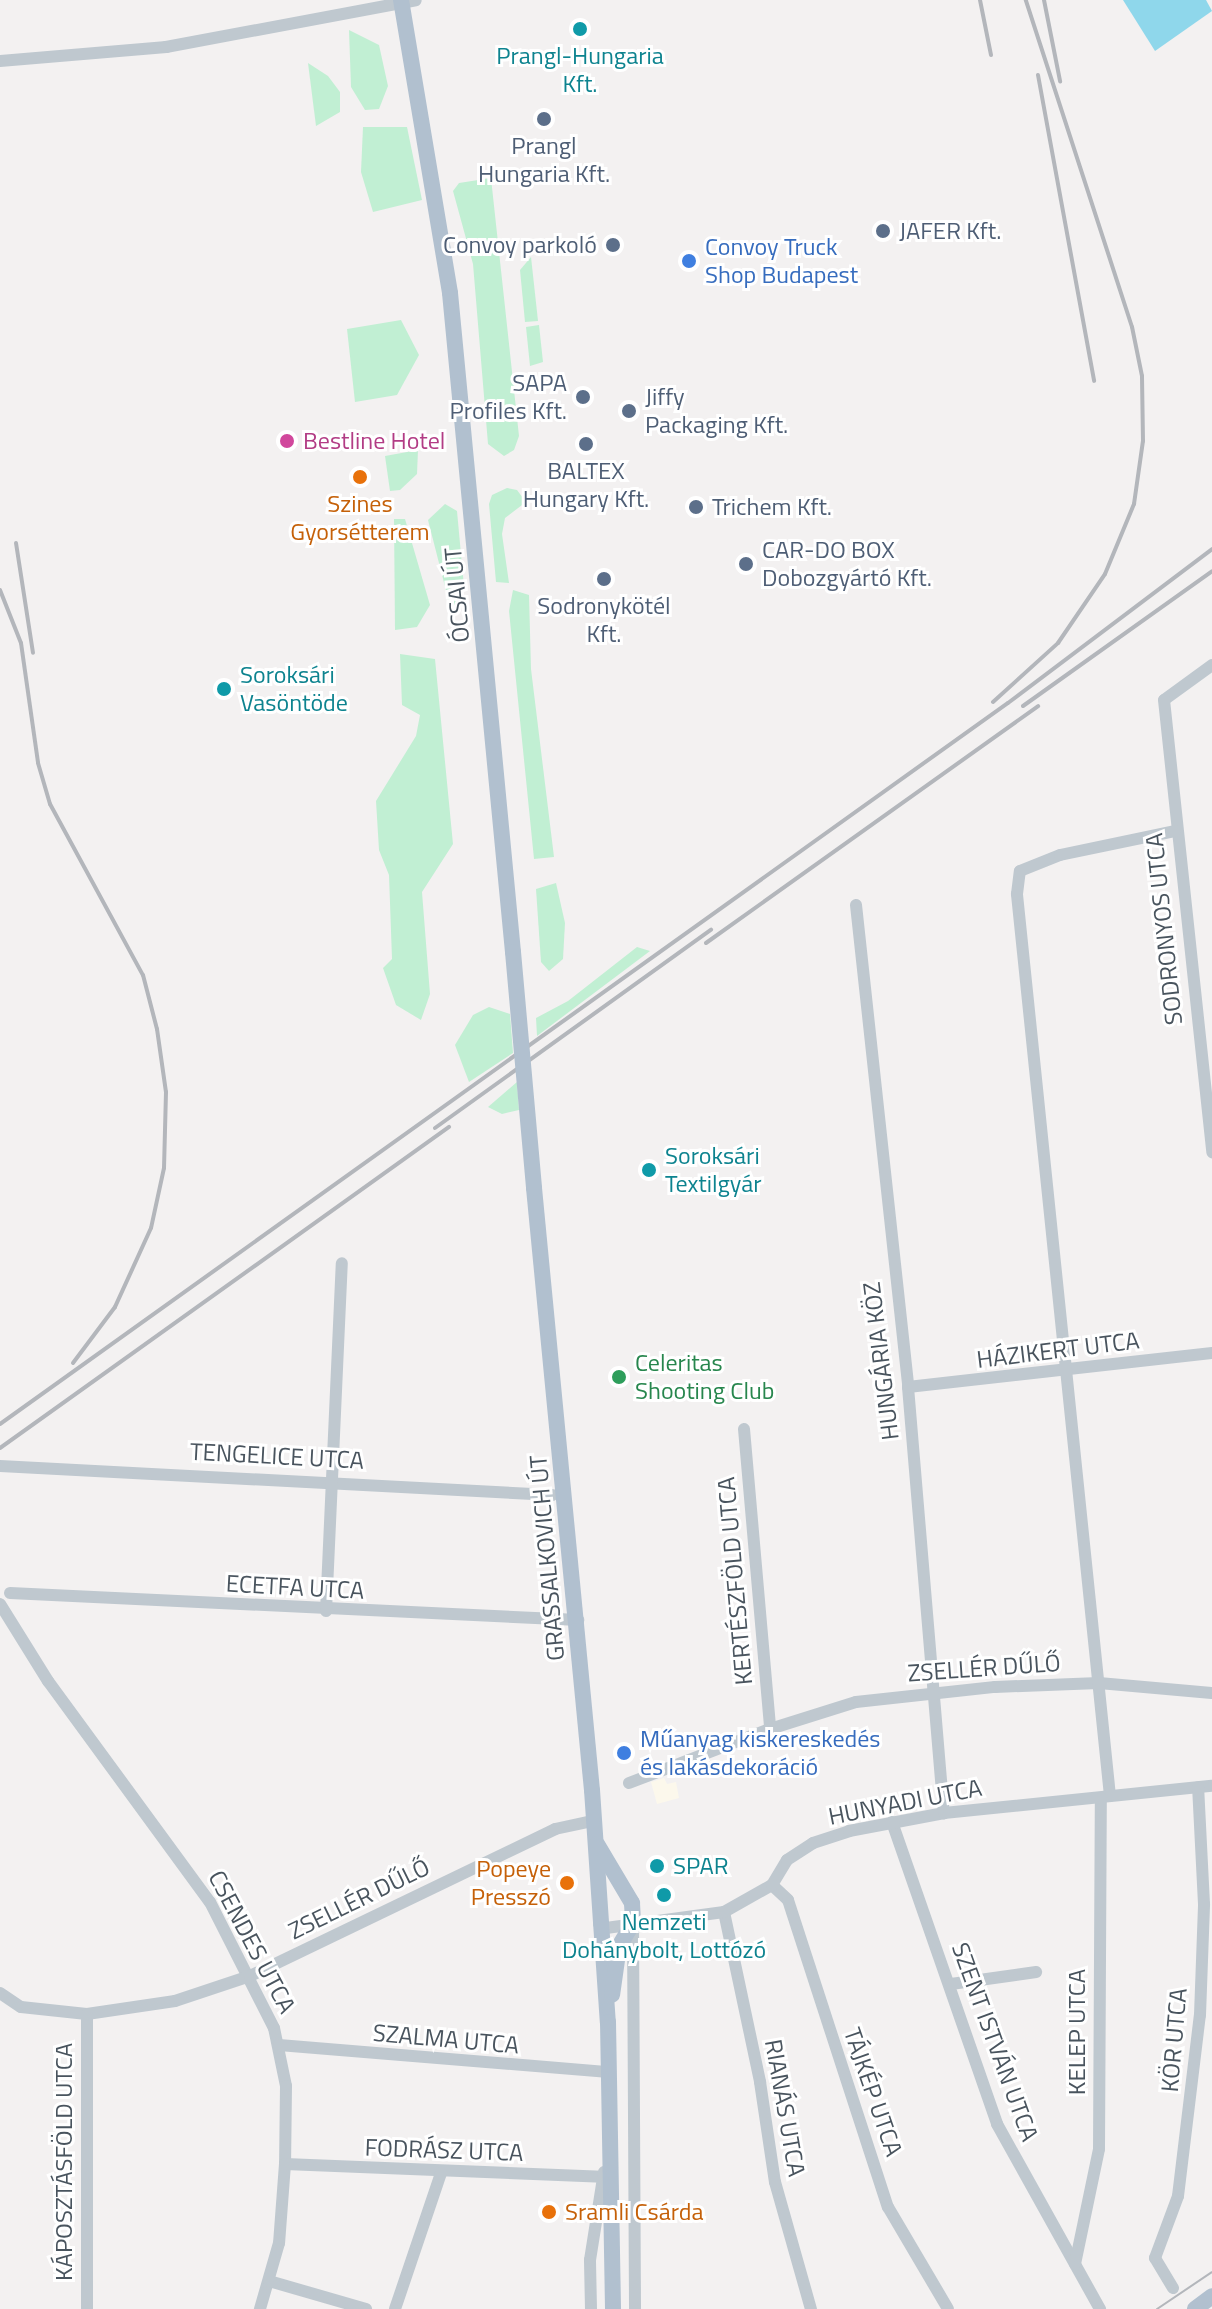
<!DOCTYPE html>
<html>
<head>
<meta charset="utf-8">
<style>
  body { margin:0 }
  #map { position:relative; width:1212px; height:2309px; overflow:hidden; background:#f3f1f1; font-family:"Titillium Web",sans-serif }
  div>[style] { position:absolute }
  .commercial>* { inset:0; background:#fcf8ec }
  .green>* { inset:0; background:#c1efd3 }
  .water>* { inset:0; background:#8fd7eb }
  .minor>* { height:12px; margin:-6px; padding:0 6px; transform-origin:6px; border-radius:6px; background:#bfc8cf }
  .major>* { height:16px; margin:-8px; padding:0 8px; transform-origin:8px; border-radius:8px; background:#b1c0cf }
  .tram>* { height:2px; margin:-1px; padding:0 1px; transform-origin:1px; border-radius:1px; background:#b3b6bb }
  .rail>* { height:4px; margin:-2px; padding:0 2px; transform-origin:2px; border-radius:2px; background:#b3b6bb }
  .major-bridge>* { height:16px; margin:-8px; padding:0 8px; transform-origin:8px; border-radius:8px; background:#b1c0cf }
  .dots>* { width:22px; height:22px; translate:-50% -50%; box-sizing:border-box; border:4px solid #fff; border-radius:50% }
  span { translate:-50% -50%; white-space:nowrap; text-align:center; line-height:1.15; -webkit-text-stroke:6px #fff; paint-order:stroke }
  .culture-label { font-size:24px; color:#0d838f }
  .left { translate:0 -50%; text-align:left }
  .service-label { font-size:24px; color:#4e5e75 }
  .right { translate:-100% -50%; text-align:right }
  .shop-label { font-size:24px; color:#366cbe }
  .hotel-label { font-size:24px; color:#b23c85 }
  .food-label { font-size:24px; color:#c56008 }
  .street-label { font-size:24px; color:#49545e }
  .leisure-label { font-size:24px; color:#27864d }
</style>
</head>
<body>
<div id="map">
  <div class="commercial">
    <i style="clip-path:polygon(664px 1778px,667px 1784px,676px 1782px,679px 1798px,657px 1804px,651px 1782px)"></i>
  </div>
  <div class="green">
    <i style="clip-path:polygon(349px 30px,379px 45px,388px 86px,379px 109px,365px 110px,351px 87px)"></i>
    <i style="clip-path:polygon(308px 63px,328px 76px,340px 92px,340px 112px,316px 126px)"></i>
    <i style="clip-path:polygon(363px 127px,407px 127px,422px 200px,373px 212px,361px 172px)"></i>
    <i style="clip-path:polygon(491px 178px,519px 436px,514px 450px,504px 456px,488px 444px,473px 264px,453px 191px,459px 183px)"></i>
    <i style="clip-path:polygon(531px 257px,538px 321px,525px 322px,520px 270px)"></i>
    <i style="clip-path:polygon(401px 320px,419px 355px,397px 395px,355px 402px,347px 329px)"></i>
    <i style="clip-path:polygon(539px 325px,543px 362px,530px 366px,526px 327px)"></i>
    <i style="clip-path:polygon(418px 450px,417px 474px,400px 490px,390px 491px,385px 456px)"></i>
    <i style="clip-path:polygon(507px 488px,517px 490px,526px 502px,505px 518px,502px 534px,509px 583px,496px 582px,489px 504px,492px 495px)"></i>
    <i style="clip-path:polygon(445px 504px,457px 511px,464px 587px,460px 610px,452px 614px,428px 520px)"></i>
    <i style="clip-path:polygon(394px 519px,405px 519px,430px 605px,417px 627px,395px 630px)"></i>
    <i style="clip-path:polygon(513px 590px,529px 595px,531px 669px,554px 857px,534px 859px,509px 611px)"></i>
    <i style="clip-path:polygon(400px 654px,435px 659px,453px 844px,422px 892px,430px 994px,421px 1020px,396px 1005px,383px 968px,392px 959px,389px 875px,379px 850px,376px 801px,416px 736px,420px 715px,402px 705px)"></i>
    <i style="clip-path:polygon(556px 883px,565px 923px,563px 959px,549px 971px,541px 962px,536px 889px)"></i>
    <i style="clip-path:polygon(637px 947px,650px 951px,537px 1036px,536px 1018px,568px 1001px)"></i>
    <i style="clip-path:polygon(489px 1007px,510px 1014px,513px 1053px,469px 1082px,455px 1045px,473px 1015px)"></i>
    <i style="clip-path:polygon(517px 1082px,519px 1110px,502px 1114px,488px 1107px)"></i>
  </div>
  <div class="water">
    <i style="clip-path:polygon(1123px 0,1206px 0,1212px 11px,1155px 51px)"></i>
  </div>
  <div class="minor">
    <i style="left:0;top:61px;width:167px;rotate:-4.8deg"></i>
    <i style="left:166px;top:47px;width:254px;rotate:-10.6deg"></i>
    <i style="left:1212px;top:665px;width:59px;rotate:143.9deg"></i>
    <i style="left:1164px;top:700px;width:455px;rotate:83.9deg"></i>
    <i style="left:856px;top:905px;width:485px;rotate:83.8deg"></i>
    <i style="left:908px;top:1387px;width:428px;rotate:85.2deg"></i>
    <i style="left:908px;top:1387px;width:306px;rotate:-6.4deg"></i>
    <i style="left:744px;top:1429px;width:301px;rotate:85deg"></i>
    <i style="left:0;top:1466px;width:553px;rotate:3.01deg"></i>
    <i style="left:10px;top:1593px;width:569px;rotate:2.72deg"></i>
    <i style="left:0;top:1604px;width:91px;rotate:58.1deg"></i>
    <i style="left:48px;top:1681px;width:274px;rotate:53.8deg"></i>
    <i style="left:210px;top:1902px;width:141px;rotate:63.1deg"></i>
    <i style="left:274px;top:2028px;width:59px;rotate:78.3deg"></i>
    <i style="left:286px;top:2086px;width:78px;rotate:90.7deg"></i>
    <i style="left:285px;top:2164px;width:79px;rotate:94.3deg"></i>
    <i style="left:279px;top:2243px;width:69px;rotate:106.1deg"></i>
    <i style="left:326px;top:1611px;width:348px;rotate:-87.4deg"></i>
    <i style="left:629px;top:1783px;width:151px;rotate:-21deg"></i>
    <i style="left:770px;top:1729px;width:90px;rotate:-17.4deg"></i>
    <i style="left:856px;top:1702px;width:140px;rotate:-6.2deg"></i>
    <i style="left:995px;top:1687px;width:104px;rotate:-2.2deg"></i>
    <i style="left:1099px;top:1683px;width:113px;rotate:5.1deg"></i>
    <i style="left:1110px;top:1796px;width:907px;rotate:-95.89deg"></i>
    <i style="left:1017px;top:894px;width:23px;rotate:-83deg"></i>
    <i style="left:1020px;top:871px;width:43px;rotate:-21.8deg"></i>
    <i style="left:1060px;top:855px;width:117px;rotate:-11.8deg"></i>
    <i style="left:892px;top:1822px;width:320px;rotate:70.8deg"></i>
    <i style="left:997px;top:2124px;width:212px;rotate:60.9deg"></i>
    <i style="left:772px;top:1885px;width:22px;rotate:43deg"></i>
    <i style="left:788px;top:1900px;width:323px;rotate:72deg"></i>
    <i style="left:888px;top:2207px;width:118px;rotate:59.5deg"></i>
    <i style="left:724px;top:1912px;width:174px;rotate:78deg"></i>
    <i style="left:760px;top:2082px;width:101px;rotate:81.5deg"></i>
    <i style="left:775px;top:2182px;width:132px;rotate:74.2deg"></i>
    <i style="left:599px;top:1924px;width:8px;rotate:30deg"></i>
    <i style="left:606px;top:1928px;width:119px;rotate:-7.7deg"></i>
    <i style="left:724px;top:1912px;width:55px;rotate:-29.4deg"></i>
    <i style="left:772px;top:1885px;width:29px;rotate:-59deg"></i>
    <i style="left:787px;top:1860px;width:31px;rotate:-33deg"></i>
    <i style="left:813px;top:1843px;width:38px;rotate:-18deg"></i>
    <i style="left:849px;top:1831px;width:97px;rotate:-10.7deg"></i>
    <i style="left:944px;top:1813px;width:269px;rotate:-5.8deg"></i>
    <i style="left:633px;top:1924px;width:385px;rotate:89.7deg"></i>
    <i style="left:951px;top:1984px;width:86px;rotate:-8deg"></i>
    <i style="left:0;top:1993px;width:25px;rotate:34deg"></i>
    <i style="left:21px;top:2007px;width:66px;rotate:6.1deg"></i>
    <i style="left:87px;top:2014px;width:89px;rotate:-8.4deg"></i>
    <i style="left:175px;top:2001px;width:79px;rotate:-18.4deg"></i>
    <i style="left:250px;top:1976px;width:339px;rotate:-25.7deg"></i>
    <i style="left:555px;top:1829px;width:40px;rotate:-12deg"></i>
    <i style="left:279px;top:2045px;width:331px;rotate:4.7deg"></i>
    <i style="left:285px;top:2164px;width:317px;rotate:2.3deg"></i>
    <i style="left:1075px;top:2264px;width:117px;rotate:-78.2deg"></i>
    <i style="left:1099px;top:2149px;width:351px;rotate:-89.7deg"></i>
    <i style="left:269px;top:2281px;width:101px;rotate:16.1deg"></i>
    <i style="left:1173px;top:2288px;width:35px;rotate:-121deg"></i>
    <i style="left:1155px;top:2258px;width:66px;rotate:-69.6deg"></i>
    <i style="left:1178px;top:2196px;width:182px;rotate:-83.1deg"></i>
    <i style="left:1200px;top:2015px;width:111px;rotate:-87.9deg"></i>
    <i style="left:1204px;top:1904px;width:117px;rotate:-92.9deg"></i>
    <i style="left:87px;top:2309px;width:295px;rotate:-90deg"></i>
    <i style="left:395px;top:2309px;width:144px;rotate:-71.3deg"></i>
    <i style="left:591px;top:2309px;width:49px;rotate:-91.2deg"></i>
    <i style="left:590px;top:2260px;width:89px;rotate:-81deg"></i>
  </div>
  <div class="major">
    <i style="left:401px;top:0;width:297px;rotate:80.5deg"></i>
    <i style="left:450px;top:293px;width:662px;rotate:84.54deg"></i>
    <i style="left:534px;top:1188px;width:605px;rotate:84.5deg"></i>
    <i style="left:592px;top:1790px;width:233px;rotate:86.1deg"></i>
    <i style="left:608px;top:2022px;width:287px;rotate:89deg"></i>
    <i style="left:597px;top:1844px;width:69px;rotate:59.3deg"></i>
    <i style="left:632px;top:1903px;width:20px;rotate:87deg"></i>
    <i style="left:633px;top:1923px;width:27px;rotate:121deg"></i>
    <i style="left:619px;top:1946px;width:49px;rotate:98.1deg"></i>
    <i style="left:1195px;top:2309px;width:21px;rotate:-37deg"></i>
  </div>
  <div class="tram">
    <i style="left:1157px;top:2309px;width:66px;rotate:-33.9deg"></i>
  </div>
  <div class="rail">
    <i style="left:980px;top:0;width:56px;rotate:78.7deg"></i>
    <i style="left:1044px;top:0;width:83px;rotate:78.8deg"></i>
    <i style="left:1038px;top:75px;width:311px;rotate:79.6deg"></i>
    <i style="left:16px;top:543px;width:111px;rotate:81.2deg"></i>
    <i style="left:0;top:590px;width:57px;rotate:68.4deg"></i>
    <i style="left:21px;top:643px;width:121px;rotate:81.9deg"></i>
    <i style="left:38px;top:763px;width:43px;rotate:73.7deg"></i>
    <i style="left:50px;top:804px;width:195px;rotate:61.5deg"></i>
    <i style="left:143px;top:975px;width:56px;rotate:75.5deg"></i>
    <i style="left:157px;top:1029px;width:64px;rotate:81.9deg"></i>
    <i style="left:166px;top:1092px;width:76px;rotate:91.5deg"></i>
    <i style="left:164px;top:1168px;width:61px;rotate:102.2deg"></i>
    <i style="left:151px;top:1228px;width:87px;rotate:114.5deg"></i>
    <i style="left:115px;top:1307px;width:70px;rotate:126.9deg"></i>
    <i style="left:993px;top:702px;width:88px;rotate:-42.2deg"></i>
    <i style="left:1058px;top:643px;width:83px;rotate:-55.7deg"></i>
    <i style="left:1105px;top:574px;width:76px;rotate:-67.5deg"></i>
    <i style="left:1134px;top:504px;width:64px;rotate:-81.9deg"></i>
    <i style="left:1143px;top:441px;width:65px;rotate:-90.9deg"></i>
    <i style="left:1142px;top:376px;width:50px;rotate:-101.5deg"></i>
    <i style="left:1132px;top:327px;width:344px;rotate:-108deg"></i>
    <i style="left:1023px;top:706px;width:232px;rotate:-35.5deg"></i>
    <i style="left:706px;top:943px;width:408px;rotate:-35.5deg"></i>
    <i style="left:435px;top:1128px;width:340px;rotate:-35.7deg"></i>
    <i style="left:0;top:1424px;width:1239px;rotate:-35.58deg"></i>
    <i style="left:1008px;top:703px;width:256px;rotate:-37deg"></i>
    <i style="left:0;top:1448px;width:552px;rotate:-35.56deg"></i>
  </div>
  <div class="major-bridge">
    <i style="left:513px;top:952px;width:237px;rotate:84.9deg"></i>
  </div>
  <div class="dots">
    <i style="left:580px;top:29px;background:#0f9aa8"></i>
    <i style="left:544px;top:119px;background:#5c6f8a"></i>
    <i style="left:883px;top:231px;background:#5c6f8a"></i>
    <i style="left:613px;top:245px;background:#5c6f8a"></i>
    <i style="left:689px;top:261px;background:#3f7fe0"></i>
    <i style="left:583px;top:397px;background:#5c6f8a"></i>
    <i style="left:629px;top:411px;background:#5c6f8a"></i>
    <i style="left:287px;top:441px;background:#d1479c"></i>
    <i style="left:586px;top:444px;background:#5c6f8a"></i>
    <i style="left:360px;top:477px;background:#e8710a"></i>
    <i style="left:696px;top:507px;background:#5c6f8a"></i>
    <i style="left:746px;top:564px;background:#5c6f8a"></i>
    <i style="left:604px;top:579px;background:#5c6f8a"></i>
    <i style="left:224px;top:689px;background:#0f9aa8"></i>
    <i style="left:649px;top:1170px;background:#0f9aa8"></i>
    <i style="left:619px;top:1377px;background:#2e9e5b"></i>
    <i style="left:624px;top:1753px;background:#3f7fe0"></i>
    <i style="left:657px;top:1866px;background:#0f9aa8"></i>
    <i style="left:567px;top:1883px;background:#e8710a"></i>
    <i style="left:664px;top:1895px;background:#0f9aa8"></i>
    <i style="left:549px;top:2212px;background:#e8710a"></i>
  </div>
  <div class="culture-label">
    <span style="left:580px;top:70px">Prangl-Hungaria<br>Kft.</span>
    <span class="left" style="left:240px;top:689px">Soroksári<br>Vasöntöde</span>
    <span class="left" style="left:665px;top:1170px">Soroksári<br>Textilgyár</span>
    <span class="left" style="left:673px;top:1866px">SPAR</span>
    <span style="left:664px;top:1936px">Nemzeti<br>Dohánybolt, Lottózó</span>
  </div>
  <div class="service-label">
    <span style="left:544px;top:160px">Prangl<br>Hungaria Kft.</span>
    <span class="left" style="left:899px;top:231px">JAFER Kft.</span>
    <span class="right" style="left:597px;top:245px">Convoy parkoló</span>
    <span class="right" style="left:567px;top:397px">SAPA<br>Profiles Kft.</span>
    <span class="left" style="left:645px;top:411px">Jiffy<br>Packaging Kft.</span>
    <span style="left:586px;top:485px">BALTEX<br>Hungary Kft.</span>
    <span class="left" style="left:712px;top:507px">Trichem Kft.</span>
    <span class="left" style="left:762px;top:564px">CAR-DO BOX<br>Dobozgyártó Kft.</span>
    <span style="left:604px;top:620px">Sodronykötél<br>Kft.</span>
  </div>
  <div class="shop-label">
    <span class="left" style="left:705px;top:261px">Convoy Truck<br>Shop Budapest</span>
    <span class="left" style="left:640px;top:1753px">Műanyag kiskereskedés<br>és lakásdekoráció</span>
  </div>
  <div class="hotel-label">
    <span class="left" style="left:303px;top:441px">Bestline Hotel</span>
  </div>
  <div class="food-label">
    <span style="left:360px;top:518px">Szines<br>Gyorsétterem</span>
    <span class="right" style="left:551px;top:1883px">Popeye<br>Presszó</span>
    <span class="left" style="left:565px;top:2212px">Sramli Csárda</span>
  </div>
  <div class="street-label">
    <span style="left:457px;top:595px;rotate:-95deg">ÓCSAI ÚT</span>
    <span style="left:1164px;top:929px;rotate:-96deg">SODRONYOS UTCA</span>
    <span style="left:1058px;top:1350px;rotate:-7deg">HÁZIKERT UTCA</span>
    <span style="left:881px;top:1361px;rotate:-97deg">HUNGÁRIA KÖZ</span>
    <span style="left:277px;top:1456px;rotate:3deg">TENGELICE UTCA</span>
    <span style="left:547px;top:1558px;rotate:-95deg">GRASSALKOVICH ÚT</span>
    <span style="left:735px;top:1581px;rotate:-95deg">KERTÉSZFÖLD UTCA</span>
    <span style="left:295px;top:1587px;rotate:3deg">ECETFA UTCA</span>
    <span style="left:984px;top:1668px;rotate:-4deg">ZSELLÉR DŰLŐ</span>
    <span style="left:905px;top:1802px;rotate:-11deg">HUNYADI UTCA</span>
    <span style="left:359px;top:1899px;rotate:-26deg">ZSELLÉR DŰLŐ</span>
    <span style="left:252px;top:1942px;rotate:62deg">CSENDES UTCA</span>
    <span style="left:1077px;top:2032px;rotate:-90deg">KELEP UTCA</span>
    <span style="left:446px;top:2039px;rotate:5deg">SZALMA UTCA</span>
    <span style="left:1174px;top:2040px;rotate:-85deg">KÖR UTCA</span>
    <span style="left:995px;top:2042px;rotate:70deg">SZENT ISTVÁN UTCA</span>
    <span style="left:873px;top:2092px;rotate:71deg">TÁJKÉP UTCA</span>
    <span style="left:785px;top:2108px;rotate:80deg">RIANÁS UTCA</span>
    <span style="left:444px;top:2150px;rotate:2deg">FODRÁSZ UTCA</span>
    <span style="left:64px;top:2162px;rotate:-90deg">KÁPOSZTÁSFÖLD UTCA</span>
  </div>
  <div class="leisure-label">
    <span class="left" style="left:635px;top:1377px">Celeritas<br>Shooting Club</span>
  </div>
</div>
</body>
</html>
